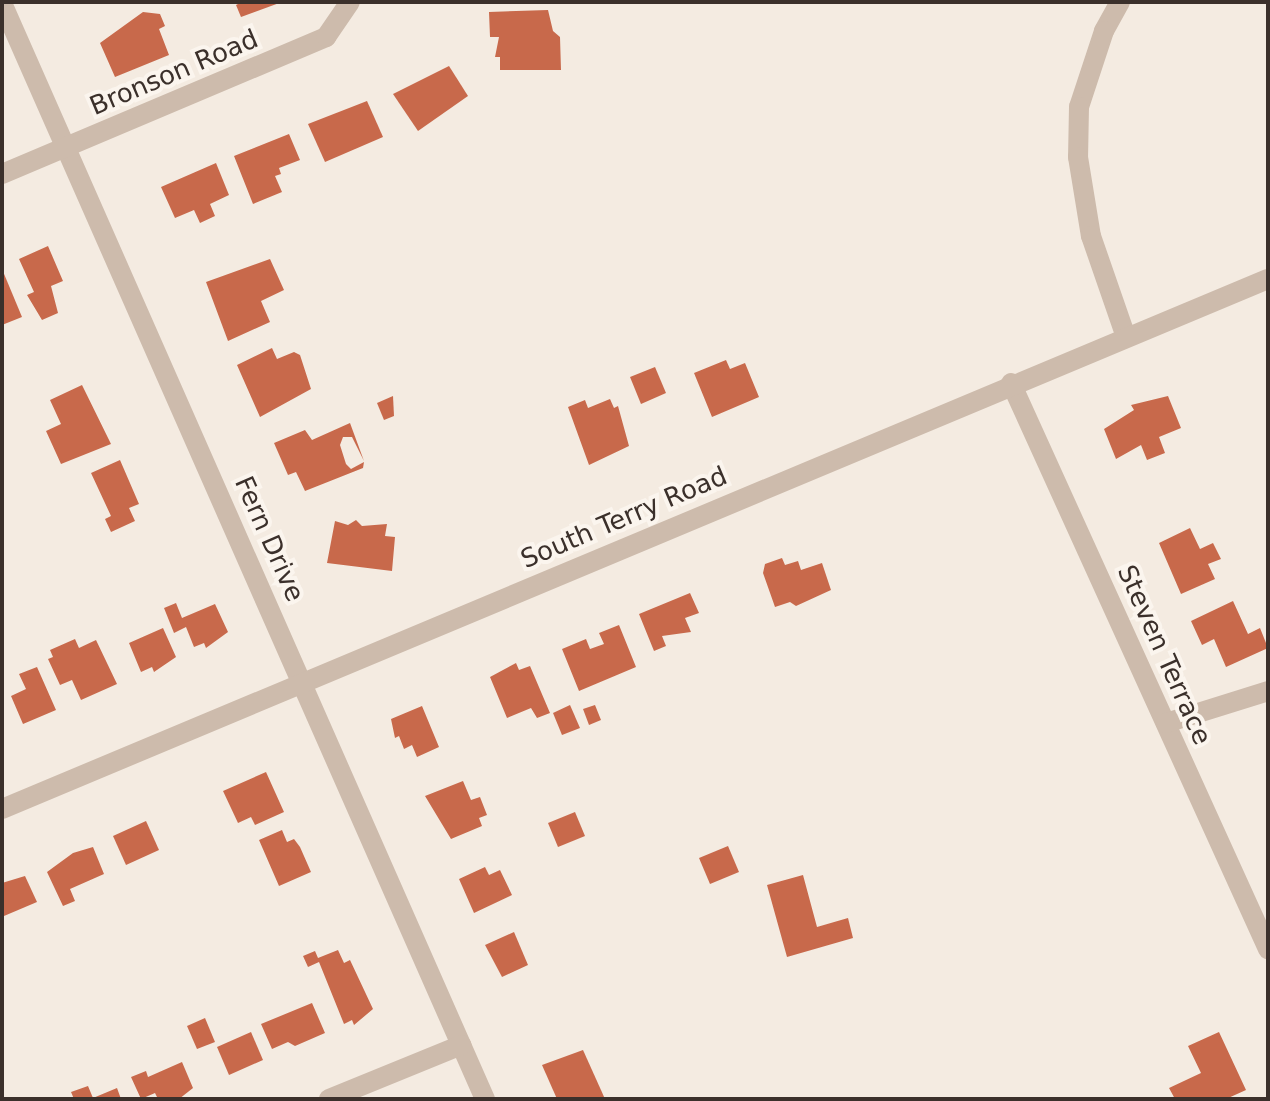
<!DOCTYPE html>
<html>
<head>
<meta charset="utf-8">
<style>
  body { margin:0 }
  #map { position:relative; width:1270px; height:1101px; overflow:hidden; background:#f4ebe1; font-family:"DejaVu Sans",sans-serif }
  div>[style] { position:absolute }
  .building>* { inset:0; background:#c8694b }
  .minor>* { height:20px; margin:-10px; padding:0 10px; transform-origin:10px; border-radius:10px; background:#cdbbac }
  span { translate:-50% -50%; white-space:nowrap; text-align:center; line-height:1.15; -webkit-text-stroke:8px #fbf5ee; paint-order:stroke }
  .street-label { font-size:26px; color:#3b302b }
  .frame { position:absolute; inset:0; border:4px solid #3b302b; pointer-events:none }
</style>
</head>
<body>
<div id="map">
  <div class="building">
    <i style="clip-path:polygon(242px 2px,282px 2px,241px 17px,236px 5px)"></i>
    <i style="clip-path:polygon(548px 10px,553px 31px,560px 37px,561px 70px,500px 70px,500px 57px,495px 57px,499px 37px,490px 37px,489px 12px)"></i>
    <i style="clip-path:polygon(143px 12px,160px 14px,165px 26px,159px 29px,169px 55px,115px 77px,100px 43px)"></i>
    <i style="clip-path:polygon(449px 66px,468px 96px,418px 131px,393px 94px)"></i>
    <i style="clip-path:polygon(367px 101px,383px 137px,325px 162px,308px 124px)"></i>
    <i style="clip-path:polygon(289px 134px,300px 160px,279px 168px,281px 174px,275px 176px,282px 192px,253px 204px,234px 156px)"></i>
    <i style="clip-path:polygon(216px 163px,229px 195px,210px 204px,215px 216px,200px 223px,194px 210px,175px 218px,161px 187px)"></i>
    <i style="clip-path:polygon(48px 246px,63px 281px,51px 286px,58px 313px,42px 320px,27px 295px,34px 292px,19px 259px)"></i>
    <i style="clip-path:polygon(270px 259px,284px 290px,261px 301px,270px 322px,228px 341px,206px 282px)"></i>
    <i style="clip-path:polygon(2px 269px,22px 317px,2px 325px)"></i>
    <i style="clip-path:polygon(272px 348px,277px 359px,294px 352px,300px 355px,311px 389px,260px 417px,237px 365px)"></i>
    <i style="clip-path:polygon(726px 360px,730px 369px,745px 363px,759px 397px,712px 417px,694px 373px)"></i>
    <i style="clip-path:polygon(655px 367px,666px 393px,641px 404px,630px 377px)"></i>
    <i style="clip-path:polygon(82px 385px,111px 444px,61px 464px,46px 431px,61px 424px,50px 400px)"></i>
    <i style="clip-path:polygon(393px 396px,394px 416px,384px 420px,377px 403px)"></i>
    <i style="clip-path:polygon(1168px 396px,1181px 428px,1159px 437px,1165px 453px,1147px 460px,1141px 445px,1116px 459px,1104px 429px,1134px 410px,1131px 405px)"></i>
    <i style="clip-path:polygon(610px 399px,614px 408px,618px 406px,629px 446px,589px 465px,568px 407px,585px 400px,588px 408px)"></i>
    <i style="clip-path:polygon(350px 423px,364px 461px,352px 437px,343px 437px,340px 445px,346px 464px,351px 469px,364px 462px,363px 468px,305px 491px,296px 472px,288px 475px,274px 443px,305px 430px,312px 440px)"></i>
    <i style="clip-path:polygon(120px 460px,139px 504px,129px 508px,135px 521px,111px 532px,105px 519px,111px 516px,91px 473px)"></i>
    <i style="clip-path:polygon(356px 520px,362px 526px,387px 524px,385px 536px,395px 537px,392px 571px,327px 563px,335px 521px,348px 525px)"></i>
    <i style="clip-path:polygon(1190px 528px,1200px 549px,1213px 543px,1221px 559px,1208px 564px,1215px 579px,1181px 594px,1159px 543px)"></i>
    <i style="clip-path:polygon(782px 558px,785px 565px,798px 561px,801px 570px,822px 563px,831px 590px,796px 606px,790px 602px,775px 607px,763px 573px,765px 564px)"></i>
    <i style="clip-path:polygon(690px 593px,699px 613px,685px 618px,691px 632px,662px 636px,666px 646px,654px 651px,639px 614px)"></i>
    <i style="clip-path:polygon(1233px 601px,1248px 634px,1260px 628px,1268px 648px,1226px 667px,1214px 639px,1202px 645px,1191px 621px)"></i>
    <i style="clip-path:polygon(176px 603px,182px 618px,215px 604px,228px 632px,206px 648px,204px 643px,194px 647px,186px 627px,174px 633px,164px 608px)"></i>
    <i style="clip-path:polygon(619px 625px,636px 667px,579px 691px,562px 649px,586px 639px,590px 649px,604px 644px,599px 633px)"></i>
    <i style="clip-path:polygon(163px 628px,176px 657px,154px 672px,152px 667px,141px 672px,129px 643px)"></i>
    <i style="clip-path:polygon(75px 639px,79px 648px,96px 640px,117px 684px,81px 700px,72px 680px,60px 685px,48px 659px,53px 657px,50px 650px)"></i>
    <i style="clip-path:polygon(516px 663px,519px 670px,530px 666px,550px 713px,537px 718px,531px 708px,507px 718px,490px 677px)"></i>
    <i style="clip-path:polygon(37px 667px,56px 710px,23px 724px,11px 696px,26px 689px,19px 674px)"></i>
    <i style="clip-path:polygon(570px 705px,580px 728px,562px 735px,553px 713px)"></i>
    <i style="clip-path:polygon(595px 705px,601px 720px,589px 725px,583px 709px)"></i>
    <i style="clip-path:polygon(422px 706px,439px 747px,417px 757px,412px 745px,404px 749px,399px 736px,395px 738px,391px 719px)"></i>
    <i style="clip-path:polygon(266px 772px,284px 812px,255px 825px,251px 817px,238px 823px,223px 791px)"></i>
    <i style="clip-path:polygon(463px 781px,471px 800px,480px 797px,487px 815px,479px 818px,482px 826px,451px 839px,425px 796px)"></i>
    <i style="clip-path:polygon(575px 812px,585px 836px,558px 847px,548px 823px)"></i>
    <i style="clip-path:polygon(146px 821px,159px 850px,126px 865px,113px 836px)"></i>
    <i style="clip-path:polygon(282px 830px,287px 842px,294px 839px,300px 847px,311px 872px,279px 886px,259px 840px)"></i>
    <i style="clip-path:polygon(728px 846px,739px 872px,710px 884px,699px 858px)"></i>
    <i style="clip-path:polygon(93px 847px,104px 874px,70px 889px,75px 901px,63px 906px,47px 872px,73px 853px)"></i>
    <i style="clip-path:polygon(485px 867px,489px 875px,500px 870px,512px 895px,474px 913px,459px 879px)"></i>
    <i style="clip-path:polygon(803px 875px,817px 927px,848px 918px,853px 938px,787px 957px,767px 885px)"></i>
    <i style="clip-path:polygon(25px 876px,37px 902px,4px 916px,2px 883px)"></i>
    <i style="clip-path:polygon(514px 932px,528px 965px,502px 977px,485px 945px)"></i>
    <i style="clip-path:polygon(338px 950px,344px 963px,350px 960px,373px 1009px,354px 1025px,352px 1020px,344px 1024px,319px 962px,308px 967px,303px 956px,315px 951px,318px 958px)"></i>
    <i style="clip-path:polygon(312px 1003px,325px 1033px,295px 1046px,288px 1042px,272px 1049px,261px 1024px)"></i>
    <i style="clip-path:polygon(205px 1018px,215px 1042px,197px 1049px,187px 1026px)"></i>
    <i style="clip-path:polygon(251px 1032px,263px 1060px,229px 1075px,217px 1047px)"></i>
    <i style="clip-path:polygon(1219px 1032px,1246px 1090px,1226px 1099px,1175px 1099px,1169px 1088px,1201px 1073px,1188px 1046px)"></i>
    <i style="clip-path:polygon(583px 1050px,605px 1099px,557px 1099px,542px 1065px)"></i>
    <i style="clip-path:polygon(182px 1062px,193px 1088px,179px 1099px,158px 1099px,155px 1093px,141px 1099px,131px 1077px,146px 1071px,148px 1077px)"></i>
    <i style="clip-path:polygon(88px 1086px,93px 1098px,117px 1088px,121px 1099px,74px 1099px,71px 1092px)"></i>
  </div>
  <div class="minor">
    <i style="left:1120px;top:2px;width:33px;rotate:119deg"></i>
    <i style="left:1104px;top:31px;width:80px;rotate:108.2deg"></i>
    <i style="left:1079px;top:107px;width:50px;rotate:91.1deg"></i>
    <i style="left:1078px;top:157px;width:80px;rotate:80.7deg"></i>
    <i style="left:1091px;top:236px;width:107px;rotate:70.9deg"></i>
    <i style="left:2px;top:3px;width:1198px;rotate:66.22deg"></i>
    <i style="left:2px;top:174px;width:352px;rotate:-22.9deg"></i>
    <i style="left:326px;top:37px;width:42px;rotate:-55.6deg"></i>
    <i style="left:1011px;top:383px;width:622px;rotate:65.58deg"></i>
    <i style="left:1166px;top:723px;width:107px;rotate:-17.4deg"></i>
    <i style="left:2px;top:809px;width:1372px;rotate:-22.72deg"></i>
    <i style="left:329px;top:1099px;width:143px;rotate:-22.2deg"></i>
  </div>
  <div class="street-label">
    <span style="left:174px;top:73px;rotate:-23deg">Bronson Road</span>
    <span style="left:624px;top:518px;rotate:-23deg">South Terry Road</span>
    <span style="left:269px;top:539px;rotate:66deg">Fern Drive</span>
    <span style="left:1164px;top:655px;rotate:66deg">Steven Terrace</span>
  </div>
  <div class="frame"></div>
</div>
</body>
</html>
